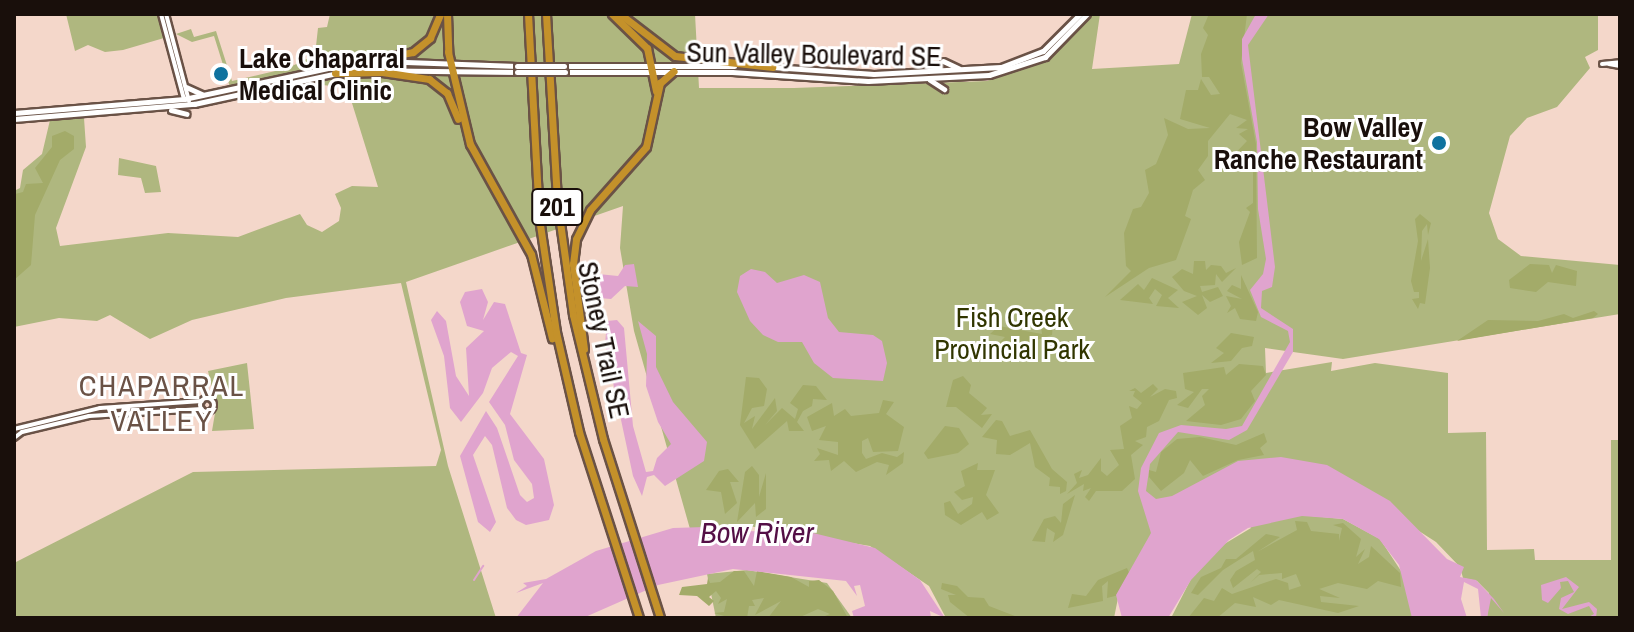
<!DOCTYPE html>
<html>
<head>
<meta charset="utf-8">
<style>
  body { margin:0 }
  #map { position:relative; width:1634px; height:632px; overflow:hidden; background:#f4d7ca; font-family:"Archivo Narrow",sans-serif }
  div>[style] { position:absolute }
  .green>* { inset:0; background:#afb77f }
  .forest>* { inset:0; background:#a3ab69 }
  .water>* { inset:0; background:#e0a4ce }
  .stream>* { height:2px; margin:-1px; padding:0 1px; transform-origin:1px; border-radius:1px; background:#e0a4ce }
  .roads { filter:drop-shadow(2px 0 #6a5246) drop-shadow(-2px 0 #6a5246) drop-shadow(0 2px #6a5246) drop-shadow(0 -2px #6a5246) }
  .tertiary>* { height:4px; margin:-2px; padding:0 2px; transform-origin:2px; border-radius:2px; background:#fff }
  .tertiary>.ring { margin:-2px; padding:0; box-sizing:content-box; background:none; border:4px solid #fff; border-radius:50% }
  .secondary>* { height:5px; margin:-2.5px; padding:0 2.5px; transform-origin:2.5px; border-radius:2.5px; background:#fff }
  .motorway>* { height:7px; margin:-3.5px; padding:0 3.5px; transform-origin:3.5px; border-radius:3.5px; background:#c4912a }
  .bridges { filter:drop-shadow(2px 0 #6a5246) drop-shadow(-2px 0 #6a5246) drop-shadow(0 2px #6a5246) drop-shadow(0 -2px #6a5246) }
  .secondary-bridge>* { height:5px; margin:-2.5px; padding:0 2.5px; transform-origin:2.5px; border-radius:2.5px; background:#fff }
  .dots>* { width:22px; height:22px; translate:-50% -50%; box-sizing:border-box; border:4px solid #fff; border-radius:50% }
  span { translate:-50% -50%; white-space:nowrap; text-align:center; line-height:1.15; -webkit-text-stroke:6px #fff; paint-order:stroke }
  .shield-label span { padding:2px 6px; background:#fff; border:2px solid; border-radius:6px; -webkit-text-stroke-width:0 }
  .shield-label { font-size:26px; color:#190f0b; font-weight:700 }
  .street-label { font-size:28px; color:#190f0b }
  .poi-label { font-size:28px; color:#190f0b; font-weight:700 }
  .left { translate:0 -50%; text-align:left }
  .right { translate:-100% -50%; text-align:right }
  .park-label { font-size:28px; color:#313600 }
  .neighbourhood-label { font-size:30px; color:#6a5246; letter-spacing:2px }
  .water-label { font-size:30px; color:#540f46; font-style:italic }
  .frame { position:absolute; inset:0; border:16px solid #190f0b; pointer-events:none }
</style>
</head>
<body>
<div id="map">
  <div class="green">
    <i style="clip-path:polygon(66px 14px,157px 14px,164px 38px,123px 50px,105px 52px,88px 45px,75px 51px)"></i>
    <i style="clip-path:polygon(330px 14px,695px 14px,699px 88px,794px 88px,987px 81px,1049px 58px,1090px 14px,1100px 14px,1092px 69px,1179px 64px,1192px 14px,1598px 14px,1598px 50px,1585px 57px,1590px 68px,1557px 107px,1527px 118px,1510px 136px,1489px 213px,1498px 239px,1521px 256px,1620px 265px,1620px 314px,1343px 359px,1265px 348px,1266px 373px,1332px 362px,1331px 371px,1375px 363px,1448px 373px,1448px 433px,1486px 432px,1487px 550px,1534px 549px,1535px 560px,1611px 560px,1611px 440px,1620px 440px,1620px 618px,1487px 618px,1489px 593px,1477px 581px,1463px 578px,1460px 567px,1436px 542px,1335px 477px,1118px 598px,1114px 618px,946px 618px,929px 586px,870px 546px,736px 524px,690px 529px,634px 331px,620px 248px,623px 206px,406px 282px,448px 466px,496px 618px,14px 618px,14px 563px,193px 472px,436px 466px,441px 450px,401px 283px,286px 298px,192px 320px,150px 339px,110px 315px,97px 321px,59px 318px,14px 327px,14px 191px,20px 188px,23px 170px,42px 154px,50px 120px,84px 118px,86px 147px,56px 228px,60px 246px,168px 233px,238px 237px,300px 214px,307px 225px,322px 232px,339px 221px,341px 208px,335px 194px,352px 186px,378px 187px,347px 87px,321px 85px,320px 68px,230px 87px,214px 36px,192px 42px,176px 34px,191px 29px,194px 37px,216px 31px,232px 81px,288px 68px,315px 55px,318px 28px,327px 27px)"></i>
    <i style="clip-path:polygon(119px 158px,156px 166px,161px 192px,145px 193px,141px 178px,118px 175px)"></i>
    <i style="clip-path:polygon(247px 363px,254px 429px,212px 431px,216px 407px,208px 371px)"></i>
    <i style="clip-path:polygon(1240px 509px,1343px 519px,1380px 539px,1403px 574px,1416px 618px,1171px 618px,1191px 579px,1221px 546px,1251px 528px)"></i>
    <i style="clip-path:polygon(747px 570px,827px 583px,852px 618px,716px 618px,707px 574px)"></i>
  </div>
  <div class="forest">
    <i style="clip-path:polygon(1209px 14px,1247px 14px,1241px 63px,1256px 144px,1257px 258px,1242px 265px,1239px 242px,1250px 212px,1246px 208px,1253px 203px,1253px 163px,1225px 164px,1247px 141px,1239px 134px,1248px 129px,1236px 128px,1247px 120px,1230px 114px,1208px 141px,1208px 156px,1198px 170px,1205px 180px,1193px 190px,1185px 216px,1191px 219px,1176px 260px,1149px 268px,1105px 297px,1131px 271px,1126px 266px,1124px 233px,1133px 209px,1141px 207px,1149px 193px,1145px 170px,1156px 164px,1168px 135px,1164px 118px,1188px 129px,1210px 128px,1180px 119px,1186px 90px,1198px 90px,1201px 79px,1211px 95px,1220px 94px,1209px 77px,1202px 77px,1201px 54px,1208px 35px,1203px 28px)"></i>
    <i style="clip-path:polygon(65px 131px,74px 136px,74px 149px,60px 160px,35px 215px,31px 265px,14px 280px,15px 194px,23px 192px,26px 184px,43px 183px,35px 168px,52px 147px,52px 136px)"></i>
    <i style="clip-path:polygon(1420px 214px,1431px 223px,1428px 235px,1427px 224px,1422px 231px,1421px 261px,1428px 239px,1430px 268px,1425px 304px,1420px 303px,1418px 309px,1412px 299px,1419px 298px,1419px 292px,1414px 292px,1411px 281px,1418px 241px,1415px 219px)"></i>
    <i style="clip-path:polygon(1194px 261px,1205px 261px,1206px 270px,1211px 265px,1221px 266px,1226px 273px,1236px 268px,1222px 282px,1216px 274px,1215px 285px,1200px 286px,1202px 292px,1218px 287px,1223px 296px,1210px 302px,1202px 295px,1207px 308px,1198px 315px,1182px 302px,1197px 296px,1184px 291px,1172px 277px,1182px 269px,1193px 274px)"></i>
    <i style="clip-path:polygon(1530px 264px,1549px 265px,1552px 273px,1556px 265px,1577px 271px,1576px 286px,1548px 282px,1536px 292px,1510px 288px,1509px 280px)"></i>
    <i style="clip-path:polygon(1241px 275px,1258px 312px,1256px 321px,1240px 319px,1235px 308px,1227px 313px,1231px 306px,1226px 296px,1242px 299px,1227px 291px,1232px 285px,1241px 289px)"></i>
    <i style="clip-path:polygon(1152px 278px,1178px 290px,1168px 298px,1179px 308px,1156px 306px,1162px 295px,1155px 289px,1149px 298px,1153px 304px,1120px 300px,1138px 284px,1144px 290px)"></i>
    <i style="clip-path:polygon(1594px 311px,1598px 314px,1593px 318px,1457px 341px,1488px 320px,1538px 321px,1564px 314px,1573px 318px)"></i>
    <i style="clip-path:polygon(1025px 320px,1053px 323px,1052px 335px,1004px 351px,1009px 341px,997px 345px,1005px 337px,990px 334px,999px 326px,1042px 334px,1041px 326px)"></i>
    <i style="clip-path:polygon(1231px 333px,1254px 337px,1252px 346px,1242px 348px,1231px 361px,1211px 363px,1224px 353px,1216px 348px)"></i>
    <i style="clip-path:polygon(1239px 364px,1263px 366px,1266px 375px,1251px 391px,1255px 401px,1241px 419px,1221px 425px,1186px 421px,1205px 405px,1202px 396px,1209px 389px,1202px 389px,1188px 408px,1177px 405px,1194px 392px,1185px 389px,1183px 373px,1224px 367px,1226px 375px)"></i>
    <i style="clip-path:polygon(963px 376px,971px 385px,969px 393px,987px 408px,981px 415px,992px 414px,982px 428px,956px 407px,946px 407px,953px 380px)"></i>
    <i style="clip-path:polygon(746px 377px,759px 378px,767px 389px,764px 406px,752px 408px,744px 423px,755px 416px,752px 429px,775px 398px,777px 411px,765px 425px,782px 408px,795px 419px,798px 409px,790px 403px,803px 385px,816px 386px,827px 400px,813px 399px,812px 406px,803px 411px,797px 422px,804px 431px,789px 431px,787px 421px,755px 449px,740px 425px)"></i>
    <i style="clip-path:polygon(1153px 384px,1158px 389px,1150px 397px,1165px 389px,1176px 391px,1177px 398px,1169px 400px,1159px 421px,1147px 427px,1146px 437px,1135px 441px,1143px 445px,1131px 455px,1135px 479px,1122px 491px,1096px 491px,1089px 501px,1085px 497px,1091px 488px,1083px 491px,1084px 484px,1067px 494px,1077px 483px,1074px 474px,1082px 470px,1079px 478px,1088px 475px,1101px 458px,1101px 471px,1107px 476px,1119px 465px,1110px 450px,1124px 449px,1120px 426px,1132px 418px,1129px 406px,1137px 409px,1142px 403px,1133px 396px,1135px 391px,1129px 391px,1135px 388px,1141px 393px)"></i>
    <i style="clip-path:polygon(883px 400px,894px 402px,886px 414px,904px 427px,898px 451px,873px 452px,868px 438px,862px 441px,862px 453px,866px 459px,882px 453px,897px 457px,904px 452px,903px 463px,886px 475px,889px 465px,877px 462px,856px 472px,844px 461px,831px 471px,829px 460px,814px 461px,820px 454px,817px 448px,838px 455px,838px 442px,819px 440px,826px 426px,812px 431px,807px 417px,832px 403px,834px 416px,845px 409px,851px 416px,879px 413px)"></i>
    <i style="clip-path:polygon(996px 420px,1002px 421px,1010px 436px,1030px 430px,1052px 469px,1067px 482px,1066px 491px,1060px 494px,1060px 487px,1049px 486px,1050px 478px,1035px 467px,1030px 443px,1010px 455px,996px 454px,997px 440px,982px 437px)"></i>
    <i style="clip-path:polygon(945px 426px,959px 428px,969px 444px,958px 453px,928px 459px,924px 453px)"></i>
    <i style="clip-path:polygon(1264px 433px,1267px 442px,1260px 448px,1264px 455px,1238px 460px,1203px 476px,1190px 460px,1184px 473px,1161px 491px,1149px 477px,1149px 470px,1156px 472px,1161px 452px,1177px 439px,1200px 437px,1236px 445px)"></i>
    <i style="clip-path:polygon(978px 463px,977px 470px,995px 470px,986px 495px,999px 513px,987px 520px,982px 512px,961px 525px,945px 515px,944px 503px,950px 501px,958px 514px,972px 504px,973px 497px,962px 500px,954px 492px,965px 486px,961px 471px)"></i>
    <i style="clip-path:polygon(752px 466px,759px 475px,759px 497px,766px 473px,766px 509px,756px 517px,755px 503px,737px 522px,745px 472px)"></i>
    <i style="clip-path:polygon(728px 469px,739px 482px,730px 482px,737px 503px,725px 514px,721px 492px,706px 490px,719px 471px)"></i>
    <i style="clip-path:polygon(1075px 495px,1063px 535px,1053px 542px,1055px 533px,1047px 528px,1045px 542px,1032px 541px,1044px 519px,1055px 516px,1061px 523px,1063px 504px)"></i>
    <i style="clip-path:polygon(1295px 521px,1307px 522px,1311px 531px,1339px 534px,1339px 541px,1342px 528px,1333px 525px,1343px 523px,1361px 539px,1356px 557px,1365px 549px,1358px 564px,1369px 557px,1371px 546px,1400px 573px,1401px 587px,1378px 581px,1367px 589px,1338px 583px,1319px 589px,1310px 585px,1340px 598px,1320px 596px,1321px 602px,1359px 606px,1338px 613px,1279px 600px,1271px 605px,1253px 597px,1256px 607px,1235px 603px,1217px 618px,1188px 618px,1204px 598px,1214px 601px,1222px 588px,1232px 594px,1276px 579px,1288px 583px,1289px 590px,1301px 586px,1296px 574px,1282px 579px,1282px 573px,1259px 575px,1250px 583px,1261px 572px,1257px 569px,1233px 588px,1230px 580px,1236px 571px,1255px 560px,1253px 551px,1223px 570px,1198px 595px,1191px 593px,1201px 577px,1221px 568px,1226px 559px,1236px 559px,1266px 534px,1280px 537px,1257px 552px,1297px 530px)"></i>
    <i style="clip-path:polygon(1127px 568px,1130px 575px,1119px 595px,1107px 598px,1108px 581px,1102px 586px,1103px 601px,1068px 608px,1072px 594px,1086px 596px,1098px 580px)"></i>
    <i style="clip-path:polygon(734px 571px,744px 571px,754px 586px,757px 571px,791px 577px,809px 587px,809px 581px,819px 580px,833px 591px,848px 618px,820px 618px,830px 614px,818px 609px,798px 618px,768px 618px,781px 601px,755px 615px,764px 598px,752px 600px,755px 606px,749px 606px,747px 618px,731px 618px,714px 613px,724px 612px,727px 599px,718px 604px,721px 598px,716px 591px,709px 597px,714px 601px,709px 606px,697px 596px,679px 595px,682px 587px,707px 584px,708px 578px,710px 583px,720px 582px)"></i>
    <i style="clip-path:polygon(942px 583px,957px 586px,968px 597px,984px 598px,989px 606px,1020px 618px,970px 618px,950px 602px,948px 595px,956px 595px,941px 589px)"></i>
  </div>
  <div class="water">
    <i style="clip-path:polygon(1256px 14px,1269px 14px,1248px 45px,1275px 267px,1272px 287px,1262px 291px,1261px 308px,1293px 329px,1293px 352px,1247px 430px,1229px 440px,1178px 432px,1150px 464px,1146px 491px,1156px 499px,1172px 496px,1238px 461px,1281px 457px,1327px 465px,1390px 501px,1447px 559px,1464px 567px,1460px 577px,1476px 580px,1494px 599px,1504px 613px,1491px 598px,1487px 618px,1481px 618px,1478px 589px,1464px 582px,1461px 599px,1467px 618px,1412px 618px,1399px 565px,1379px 539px,1343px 519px,1302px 516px,1248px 528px,1229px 540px,1191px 580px,1168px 618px,1122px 618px,1116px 595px,1151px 533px,1138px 491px,1141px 468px,1159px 433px,1181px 425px,1226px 429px,1242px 426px,1290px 342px,1288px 331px,1261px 317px,1250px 290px,1263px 274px,1266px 259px,1258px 209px,1257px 142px,1242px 59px,1242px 39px)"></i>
    <i style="clip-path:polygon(634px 264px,638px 287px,625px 286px,611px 299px,599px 298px,598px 274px,618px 276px,625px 265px)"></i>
    <i style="clip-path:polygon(751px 269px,765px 272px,777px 283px,804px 275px,820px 282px,828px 318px,839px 332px,873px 335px,882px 341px,887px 363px,883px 381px,833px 378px,814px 363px,802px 342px,778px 342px,763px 335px,750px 321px,737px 292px,740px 276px)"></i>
    <i style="clip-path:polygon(482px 289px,488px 302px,483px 320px,494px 302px,505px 304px,521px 353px,527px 355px,510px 414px,544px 459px,554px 505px,549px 520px,526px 525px,516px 520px,507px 508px,492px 445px,485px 436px,473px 455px,496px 522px,490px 532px,478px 522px,460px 456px,486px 411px,497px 428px,520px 495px,527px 502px,534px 498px,532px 484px,514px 460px,505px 425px,489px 402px,518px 356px,511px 352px,492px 368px,483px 393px,461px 422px,450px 408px,444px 356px,431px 320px,437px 311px,446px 321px,456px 376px,469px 396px,466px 348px,484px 331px,467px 326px,460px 302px,465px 292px)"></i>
    <i style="clip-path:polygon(617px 320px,624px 328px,633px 426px,646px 472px,653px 471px,657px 458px,671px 444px,658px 422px,646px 386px,647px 354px,638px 321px,656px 336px,656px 367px,673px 402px,707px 442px,704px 461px,665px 486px,654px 475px,647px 477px,642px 496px,633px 476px,605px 345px,607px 321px)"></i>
    <i style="clip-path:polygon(737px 526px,745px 531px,813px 533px,875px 548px,920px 580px,945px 618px,930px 611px,931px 618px,854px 618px,852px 611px,865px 606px,860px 585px,854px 586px,857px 596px,846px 581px,733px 569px,658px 585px,583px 618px,516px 618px,543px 583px,516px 593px,527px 586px,523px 583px,546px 579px,596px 551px,673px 528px)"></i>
    <i style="clip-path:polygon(1566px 577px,1579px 587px,1562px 609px,1589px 602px,1597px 609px,1596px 618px,1587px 618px,1594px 614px,1589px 606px,1568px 614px,1559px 609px,1561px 598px,1574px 592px,1568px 581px,1560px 582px,1561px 588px,1548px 603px,1542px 600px,1541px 585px)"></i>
  </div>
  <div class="stream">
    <i style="left:474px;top:580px;width:17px;rotate:-57deg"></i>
  </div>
  <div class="roads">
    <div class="tertiary">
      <i style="left:161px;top:14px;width:88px;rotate:74.9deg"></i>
      <i style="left:166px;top:14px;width:90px;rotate:75.2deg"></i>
      <i style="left:1602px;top:64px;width:18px;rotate:-6deg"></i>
      <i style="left:1609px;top:64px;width:11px;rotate:10deg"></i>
      <i class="ring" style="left:200px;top:398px;width:10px;height:10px"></i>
      <i style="left:14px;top:429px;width:89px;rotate:-13.7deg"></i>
      <i style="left:100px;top:408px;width:102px;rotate:-3.9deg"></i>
      <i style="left:14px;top:438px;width:10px;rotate:-37deg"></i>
      <i style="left:22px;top:432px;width:69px;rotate:-13.4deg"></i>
      <i style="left:89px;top:416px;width:113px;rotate:-3.5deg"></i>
    </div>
    <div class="secondary">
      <i style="left:378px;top:61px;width:139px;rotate:2.1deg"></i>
      <i style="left:943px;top:61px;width:17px;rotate:25deg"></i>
      <i style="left:564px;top:66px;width:170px"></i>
      <i style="left:772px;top:67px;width:102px;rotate:3.9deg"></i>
      <i style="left:874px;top:74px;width:127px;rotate:-3.2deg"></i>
      <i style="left:1001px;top:67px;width:45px;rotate:-20.9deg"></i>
      <i style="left:1043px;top:51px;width:52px;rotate:-45deg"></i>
      <i style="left:350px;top:70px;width:167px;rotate:0.7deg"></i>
      <i style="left:565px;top:72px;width:167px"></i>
      <i style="left:732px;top:72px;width:136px;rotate:3.8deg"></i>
      <i style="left:868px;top:81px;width:121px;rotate:-2.8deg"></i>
      <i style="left:989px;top:75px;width:59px;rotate:-17.8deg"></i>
      <i style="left:1045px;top:57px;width:60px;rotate:-45.7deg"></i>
      <i style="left:930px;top:80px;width:17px;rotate:33deg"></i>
      <i style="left:186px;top:87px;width:17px;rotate:24deg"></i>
      <i style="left:171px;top:110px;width:16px;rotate:14deg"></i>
      <i style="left:14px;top:113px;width:171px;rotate:-4.7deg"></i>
      <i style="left:184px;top:99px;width:152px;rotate:-12.1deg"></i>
      <i style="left:14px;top:119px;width:181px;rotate:-4.8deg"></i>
      <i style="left:194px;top:104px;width:146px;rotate:-12.2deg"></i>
    </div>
    <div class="motorway">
      <i style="left:447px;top:14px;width:38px;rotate:88deg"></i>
      <i style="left:448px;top:52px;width:95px;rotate:76.6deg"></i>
      <i style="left:470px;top:144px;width:126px;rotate:61deg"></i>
      <i style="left:531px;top:254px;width:87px;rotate:76deg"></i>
      <i style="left:528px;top:14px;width:204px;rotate:86.9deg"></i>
      <i style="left:539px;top:218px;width:115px;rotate:81.5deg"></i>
      <i style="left:556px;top:332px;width:103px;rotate:77deg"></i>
      <i style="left:579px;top:432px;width:195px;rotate:72.1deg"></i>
      <i style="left:546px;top:14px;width:187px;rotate:86.6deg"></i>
      <i style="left:557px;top:201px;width:115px;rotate:82deg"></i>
      <i style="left:573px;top:315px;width:128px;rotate:76.4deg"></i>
      <i style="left:603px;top:439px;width:188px;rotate:72.3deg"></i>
      <i style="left:612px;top:14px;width:49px;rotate:44.2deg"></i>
      <i style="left:647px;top:48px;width:44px;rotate:78.2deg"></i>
      <i style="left:620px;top:14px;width:69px;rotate:37.4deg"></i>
      <i style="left:675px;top:56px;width:98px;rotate:6.5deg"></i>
      <i style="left:333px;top:67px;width:81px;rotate:-10.6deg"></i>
      <i style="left:413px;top:52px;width:22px;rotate:-39deg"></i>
      <i style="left:430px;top:38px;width:26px;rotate:-67deg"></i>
      <i style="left:335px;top:73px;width:47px;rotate:-1.2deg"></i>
      <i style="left:382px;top:72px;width:48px;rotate:8.5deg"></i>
      <i style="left:429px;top:79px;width:23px;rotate:38deg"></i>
      <i style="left:447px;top:93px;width:28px;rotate:67deg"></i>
      <i style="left:584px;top:349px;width:86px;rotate:-97.4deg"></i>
      <i style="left:573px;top:264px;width:25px;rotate:-83deg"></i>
      <i style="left:576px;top:239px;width:32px;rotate:-64deg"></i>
      <i style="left:590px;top:210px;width:84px;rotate:-48.4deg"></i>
      <i style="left:646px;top:147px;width:66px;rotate:-77.7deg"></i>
      <i style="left:660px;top:83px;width:18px;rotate:-41deg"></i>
    </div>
  </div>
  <div class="bridges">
    <div class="secondary-bridge">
      <i style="left:517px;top:66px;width:47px"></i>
      <i style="left:517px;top:72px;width:48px"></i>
    </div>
  </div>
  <div class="dots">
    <i style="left:221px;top:74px;background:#0f729f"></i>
    <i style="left:1439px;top:143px;background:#0f729f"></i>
  </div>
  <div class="shield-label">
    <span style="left:557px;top:207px">201</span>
  </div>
  <div class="street-label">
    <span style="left:814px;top:54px;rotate:1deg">Sun Valley Boulevard SE</span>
    <span style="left:604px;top:340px;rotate:78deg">Stoney Trail SE</span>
  </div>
  <div class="poi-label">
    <span class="left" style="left:239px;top:74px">Lake Chaparral<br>Medical Clinic</span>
    <span class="right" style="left:1423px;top:143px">Bow Valley<br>Ranche Restaurant</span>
  </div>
  <div class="park-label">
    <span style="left:1012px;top:333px">Fish Creek<br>Provincial Park</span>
  </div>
  <div class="neighbourhood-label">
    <span style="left:162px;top:402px">CHAPARRAL<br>VALLEY</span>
  </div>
  <div class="water-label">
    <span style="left:757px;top:532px">Bow River</span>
  </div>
  <div class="frame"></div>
</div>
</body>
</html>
